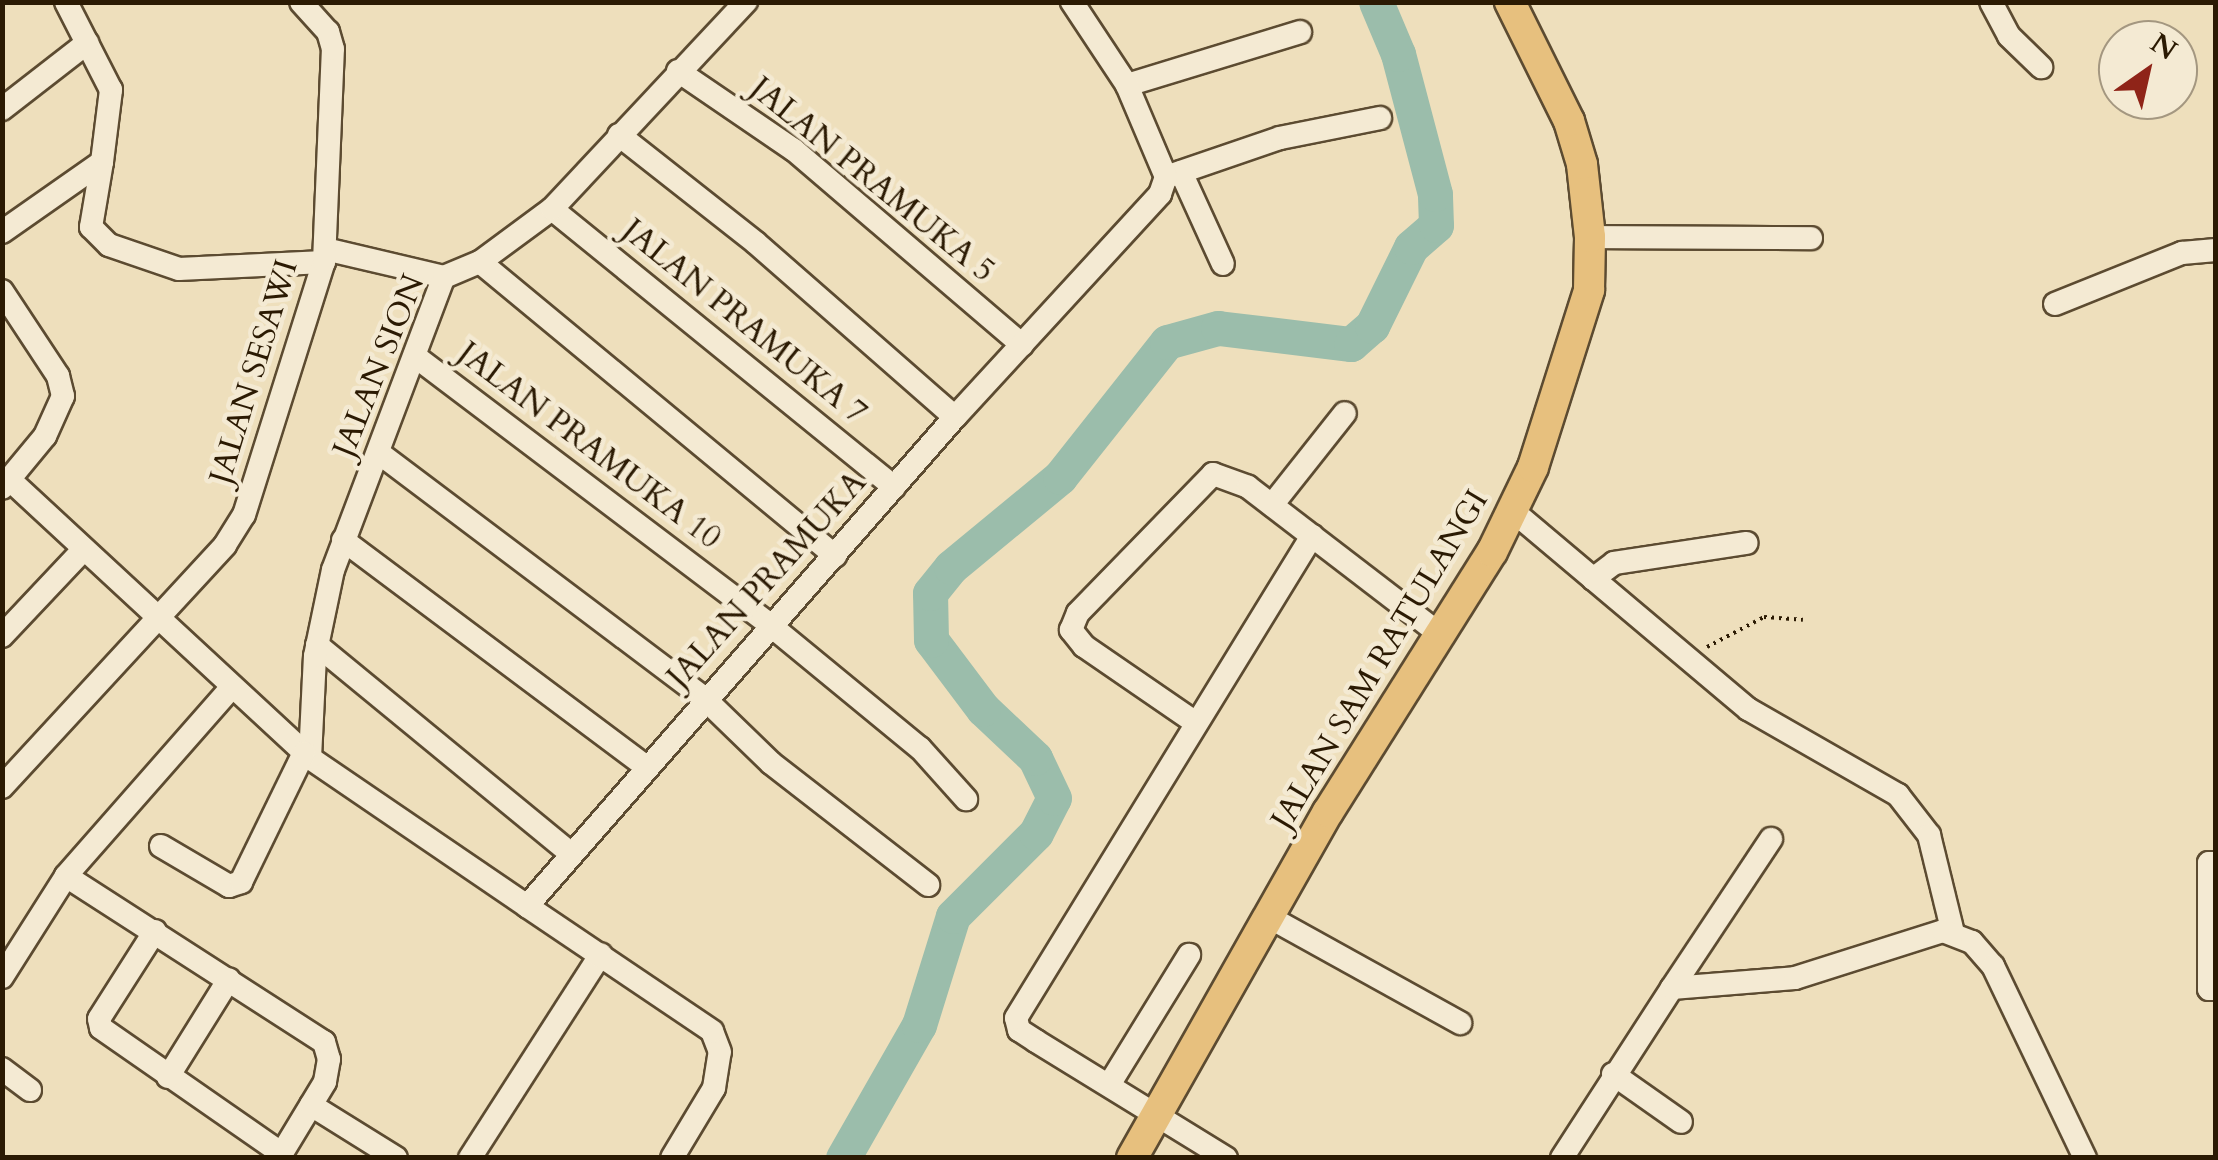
<!DOCTYPE html>
<html>
<head>
<meta charset="utf-8">
<style>
  body { margin:0 }
  #map { position:relative; width:2218px; height:1160px; overflow:hidden; background:#eedfbc; font-family:Cardo,serif }
  div>[style] { position:absolute }
  .river>* { height:35px; margin:-17.5px; padding:0 17.5px; transform-origin:17.5px; border-radius:17.5px; background:#9bbdab }
  .path>* { height:4px; margin-top:-2px; transform-origin:0; background:repeating-linear-gradient(90deg,#2b1a03 0 2.5px,transparent 0 7.5px) }
  .roads { filter:drop-shadow(2px 0 #5c4b31) drop-shadow(-2px 0 #5c4b31) drop-shadow(0 2px #5c4b31) drop-shadow(0 -2px #5c4b31) }
  .minor>* { height:22px; margin:-11px; padding:0 11px; transform-origin:11px; border-radius:11px; background:#f4ead3 }
  .major>* { height:30px; margin:-15px; padding:0 15px; transform-origin:15px; border-radius:15px; background:#e7c07e }
  span { translate:-50% -50%; white-space:nowrap; text-align:center; line-height:1.15; -webkit-text-stroke:9px #f4ead3; paint-order:stroke }
  .street-label { font-size:32px; color:#2b1a03 }
  .frame { position:absolute; inset:0; border:5px solid #2b1a03; pointer-events:none }
  .north { position:absolute; left:2098px; top:20px; width:100px; height:100px; box-sizing:border-box; background:#f4ead3; border:2px solid #a49780; border-radius:50%; rotate:34deg; font-size:28px; font-weight:700; line-height:40px; text-align:center; color:#2b1a03 }
  .north::after { content:''; display:block; margin:auto; width:35px; height:45px; background:#8f2418; clip-path:polygon(50% 0,100% 100%,50% 72%,0 100%) }
</style>
</head>
<body>
<div id="map">
  <div class="river">
    <i style="left:843px;top:1158px;width:153px;rotate:-60.3deg"></i>
    <i style="left:919px;top:1025px;width:114px;rotate:-72.7deg"></i>
    <i style="left:953px;top:916px;width:117px;rotate:-45deg"></i>
    <i style="left:1036px;top:833px;width:39px;rotate:-63deg"></i>
    <i style="left:1054px;top:798px;width:44px;rotate:-115.4deg"></i>
    <i style="left:1035px;top:758px;width:71px;rotate:-136.7deg"></i>
    <i style="left:983px;top:709px;width:86px;rotate:-127deg"></i>
    <i style="left:931px;top:640px;width:47px;rotate:-91.2deg"></i>
    <i style="left:930px;top:593px;width:33px;rotate:-51deg"></i>
    <i style="left:951px;top:567px;width:141px;rotate:-39.5deg"></i>
    <i style="left:1060px;top:477px;width:172px;rotate:-51.6deg"></i>
    <i style="left:1167px;top:342px;width:53px;rotate:-15.4deg"></i>
    <i style="left:1218px;top:328px;width:134px;rotate:6.9deg"></i>
    <i style="left:1351px;top:344px;width:28px;rotate:-41deg"></i>
    <i style="left:1372px;top:326px;width:88px;rotate:-63.7deg"></i>
    <i style="left:1411px;top:247px;width:33px;rotate:-41deg"></i>
    <i style="left:1436px;top:225px;width:31px;rotate:-92deg"></i>
    <i style="left:1435px;top:194px;width:145px;rotate:-104.8deg"></i>
    <i style="left:1398px;top:54px;width:56px;rotate:-112.9deg"></i>
  </div>
  <div class="path">
    <i style="left:1707px;top:647px;width:64px;rotate:-27.8deg"></i>
    <i style="left:1764px;top:617px;width:39px;rotate:4deg"></i>
  </div>
  <div class="roads">
    <div class="minor">
      <i style="left:1991px;top:2px;width:38px;rotate:62deg"></i>
      <i style="left:2009px;top:36px;width:45px;rotate:44.1deg"></i>
      <i style="left:678px;top:71px;width:140px;rotate:34.3deg"></i>
      <i style="left:794px;top:150px;width:300px;rotate:40.5deg"></i>
      <i style="left:1127px;top:85px;width:181px;rotate:-17deg"></i>
      <i style="left:2px;top:109px;width:108px;rotate:-37.8deg"></i>
      <i style="left:619px;top:135px;width:174px;rotate:38.2deg"></i>
      <i style="left:756px;top:243px;width:264px;rotate:41.2deg"></i>
      <i style="left:102px;top:162px;width:66px;rotate:99.6deg"></i>
      <i style="left:91px;top:227px;width:25px;rotate:45deg"></i>
      <i style="left:109px;top:245px;width:74px;rotate:18.9deg"></i>
      <i style="left:179px;top:269px;width:145px;rotate:-2.8deg"></i>
      <i style="left:1181px;top:172px;width:101px;rotate:65.5deg"></i>
      <i style="left:1166px;top:177px;width:120px;rotate:-18.9deg"></i>
      <i style="left:1280px;top:138px;width:102px;rotate:-11.3deg"></i>
      <i style="left:552px;top:209px;width:441px;rotate:39.1deg"></i>
      <i style="left:2px;top:232px;width:122px;rotate:-35deg"></i>
      <i style="left:102px;top:162px;width:73px;rotate:-82.9deg"></i>
      <i style="left:111px;top:90px;width:99px;rotate:-117.1deg"></i>
      <i style="left:1590px;top:237px;width:221px;rotate:0.3deg"></i>
      <i style="left:325px;top:249px;width:122px;rotate:13.2deg"></i>
      <i style="left:480px;top:262px;width:461px;rotate:39.6deg"></i>
      <i style="left:2px;top:291px;width:102px;rotate:56.6deg"></i>
      <i style="left:58px;top:376px;width:21px;rotate:76deg"></i>
      <i style="left:63px;top:396px;width:44px;rotate:114.2deg"></i>
      <i style="left:45px;top:436px;width:67px;rotate:129.6deg"></i>
      <i style="left:2055px;top:304px;width:137px;rotate:-21.9deg"></i>
      <i style="left:2182px;top:253px;width:34px;rotate:-5deg"></i>
      <i style="left:416px;top:357px;width:444px;rotate:37.1deg"></i>
      <i style="left:770px;top:625px;width:194px;rotate:39.4deg"></i>
      <i style="left:920px;top:748px;width:69px;rotate:48deg"></i>
      <i style="left:379px;top:453px;width:408px;rotate:37deg"></i>
      <i style="left:705px;top:699px;width:92px;rotate:44.1deg"></i>
      <i style="left:771px;top:763px;width:199px;rotate:37.8deg"></i>
      <i style="left:10px;top:480px;width:409px;rotate:42.8deg"></i>
      <i style="left:310px;top:758px;width:263px;rotate:34.3deg"></i>
      <i style="left:1272px;top:505px;width:117px;rotate:-51.6deg"></i>
      <i style="left:1514px;top:512px;width:306px;rotate:40.1deg"></i>
      <i style="left:1748px;top:709px;width:173px;rotate:29.8deg"></i>
      <i style="left:1898px;top:795px;width:51px;rotate:52.2deg"></i>
      <i style="left:1929px;top:835px;width:101px;rotate:76.2deg"></i>
      <i style="left:343px;top:540px;width:379px;rotate:36.8deg"></i>
      <i style="left:1593px;top:579px;width:26px;rotate:-37deg"></i>
      <i style="left:1614px;top:563px;width:134px;rotate:-8.6deg"></i>
      <i style="left:2px;top:636px;width:117px;rotate:-46.7deg"></i>
      <i style="left:317px;top:645px;width:326px;rotate:39.4deg"></i>
      <i style="left:231px;top:688px;width:250px;rotate:131.3deg"></i>
      <i style="left:66px;top:876px;width:307px;rotate:32.8deg"></i>
      <i style="left:324px;top:1042px;width:18px;rotate:74deg"></i>
      <i style="left:329px;top:1059px;width:23px;rotate:100deg"></i>
      <i style="left:325px;top:1082px;width:89px;rotate:121.2deg"></i>
      <i style="left:1196px;top:723px;width:136px;rotate:-145.5deg"></i>
      <i style="left:1084px;top:646px;width:21px;rotate:-129deg"></i>
      <i style="left:1071px;top:630px;width:18px;rotate:-68deg"></i>
      <i style="left:1078px;top:613px;width:194px;rotate:-45.8deg"></i>
      <i style="left:1213px;top:474px;width:37px;rotate:20deg"></i>
      <i style="left:1248px;top:487px;width:238px;rotate:37.5deg"></i>
      <i style="left:310px;top:758px;width:102px;rotate:-87.2deg"></i>
      <i style="left:315px;top:656px;width:88px;rotate:-78.2deg"></i>
      <i style="left:333px;top:570px;width:313px;rotate:-69.3deg"></i>
      <i style="left:444px;top:277px;width:39px;rotate:-23deg"></i>
      <i style="left:480px;top:262px;width:89px;rotate:-36.4deg"></i>
      <i style="left:552px;top:209px;width:284px;rotate:-46.9deg"></i>
      <i style="left:2px;top:787px;width:329px;rotate:-47.3deg"></i>
      <i style="left:225px;top:545px;width:36px;rotate:-58deg"></i>
      <i style="left:244px;top:515px;width:265px;rotate:-72.5deg"></i>
      <i style="left:324px;top:262px;width:213px;rotate:-87.6deg"></i>
      <i style="left:333px;top:49px;width:18px;rotate:-106deg"></i>
      <i style="left:328px;top:32px;width:40px;rotate:-132deg"></i>
      <i style="left:161px;top:846px;width:79px;rotate:30.5deg"></i>
      <i style="left:229px;top:886px;width:13px;rotate:-18deg"></i>
      <i style="left:241px;top:882px;width:144px;rotate:-64deg"></i>
      <i style="left:2216px;top:863px;width:7px;rotate:180deg"></i>
      <i style="left:2209px;top:863px;width:126px;rotate:90deg"></i>
      <i style="left:2209px;top:989px;width:7px"></i>
      <i style="left:1267px;top:916px;width:221px;rotate:29deg"></i>
      <i style="left:155px;top:931px;width:104px;rotate:122.5deg"></i>
      <i style="left:99px;top:1019px;width:9px;rotate:77deg"></i>
      <i style="left:101px;top:1028px;width:219px;rotate:34.8deg"></i>
      <i style="left:2px;top:977px;width:120px;rotate:-57.6deg"></i>
      <i style="left:1672px;top:988px;width:179px;rotate:-56.4deg"></i>
      <i style="left:2px;top:1069px;width:35px;rotate:37deg"></i>
      <i style="left:1613px;top:1074px;width:83px;rotate:35.2deg"></i>
      <i style="left:168px;top:1077px;width:115px;rotate:-58.1deg"></i>
      <i style="left:1109px;top:1085px;width:153px;rotate:-58.4deg"></i>
      <i style="left:311px;top:1105px;width:100px;rotate:31.9deg"></i>
      <i style="left:470px;top:1158px;width:242px;rotate:-57.3deg"></i>
      <i style="left:672px;top:1158px;width:82px;rotate:-59deg"></i>
      <i style="left:714px;top:1088px;width:36px;rotate:-81deg"></i>
      <i style="left:720px;top:1052px;width:22px;rotate:-111deg"></i>
      <i style="left:712px;top:1031px;width:223px;rotate:-146deg"></i>
      <i style="left:527px;top:906px;width:650px;rotate:-48.81deg"></i>
      <i style="left:955px;top:417px;width:303px;rotate:-47.4deg"></i>
      <i style="left:1160px;top:194px;width:18px;rotate:-71deg"></i>
      <i style="left:1166px;top:177px;width:100px;rotate:-113deg"></i>
      <i style="left:1127px;top:85px;width:100px;rotate:-123.5deg"></i>
      <i style="left:1226px;top:1158px;width:223px;rotate:-148.4deg"></i>
      <i style="left:1036px;top:1041px;width:20px;rotate:-147deg"></i>
      <i style="left:1019px;top:1030px;width:12px;rotate:-104deg"></i>
      <i style="left:1016px;top:1018px;width:566px;rotate:-58.45deg"></i>
      <i style="left:1562px;top:1158px;width:202px;rotate:-57.1deg"></i>
      <i style="left:1672px;top:988px;width:123px;rotate:-4.6deg"></i>
      <i style="left:1795px;top:978px;width:155px;rotate:-17.6deg"></i>
      <i style="left:1943px;top:931px;width:31px;rotate:21deg"></i>
      <i style="left:1972px;top:942px;width:32px;rotate:49deg"></i>
      <i style="left:1993px;top:966px;width:213px;rotate:64.4deg"></i>
    </div>
    <div class="major">
      <i style="left:1132px;top:1158px;width:398px;rotate:-60.5deg"></i>
      <i style="left:1328px;top:812px;width:307px;rotate:-57.8deg"></i>
      <i style="left:1492px;top:552px;width:94px;rotate:-64.2deg"></i>
      <i style="left:1533px;top:467px;width:186px;rotate:-72.4deg"></i>
      <i style="left:1589px;top:290px;width:53px;rotate:-88.9deg"></i>
      <i style="left:1590px;top:237px;width:73px;rotate:-96.3deg"></i>
      <i style="left:1582px;top:164px;width:45px;rotate:-106.8deg"></i>
      <i style="left:1569px;top:121px;width:133px;rotate:-116.4deg"></i>
    </div>
  </div>
  <div class="street-label">
    <span style="left:872px;top:180px;rotate:39deg">JALAN PRAMUKA 5</span>
    <span style="left:744px;top:322px;rotate:39deg">JALAN PRAMUKA 7</span>
    <span style="left:379px;top:366px;rotate:-68deg">JALAN SION</span>
    <span style="left:254px;top:372px;rotate:-73deg">JALAN SESAWI</span>
    <span style="left:589px;top:446px;rotate:37deg">JALAN PRAMUKA 10</span>
    <span style="left:767px;top:580px;rotate:-48deg">JALAN PRAMUKA</span>
    <span style="left:1380px;top:660px;rotate:-59deg">JALAN SAM RATULANGI</span>
  </div>
  <div class="frame"></div>
  <div class="north">N</div>
</div>
</body>
</html>
